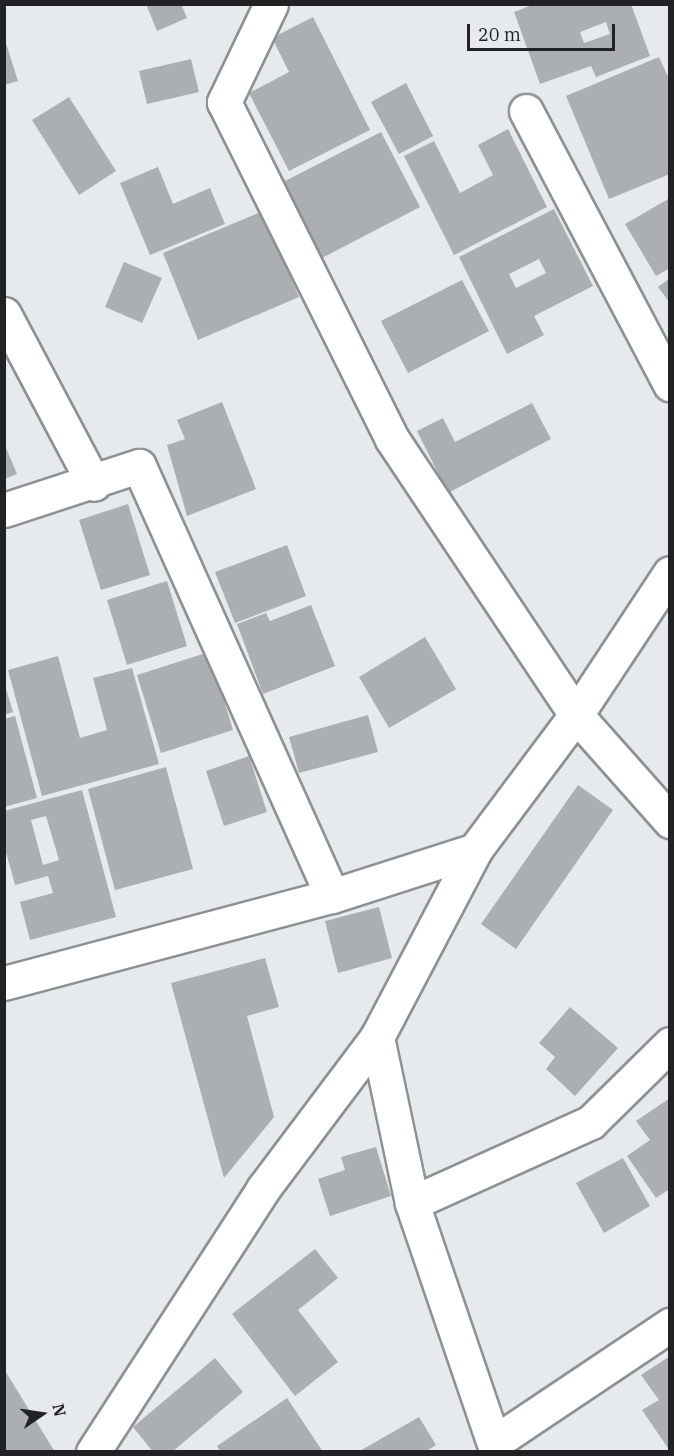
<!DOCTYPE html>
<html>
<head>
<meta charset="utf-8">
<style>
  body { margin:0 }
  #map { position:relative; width:674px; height:1456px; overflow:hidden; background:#e6eaed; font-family:"IBM Plex Serif",serif }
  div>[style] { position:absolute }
  .building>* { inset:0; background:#abafb1 }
  .roads { filter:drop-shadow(2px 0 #8e9194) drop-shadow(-2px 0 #8e9194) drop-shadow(0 2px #8e9194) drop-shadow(0 -2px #8e9194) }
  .minor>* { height:33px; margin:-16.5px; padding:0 16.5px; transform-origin:16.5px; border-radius:16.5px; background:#fff }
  span { translate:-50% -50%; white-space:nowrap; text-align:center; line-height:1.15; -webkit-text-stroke:4.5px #e6eaed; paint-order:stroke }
  .frame { position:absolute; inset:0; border:6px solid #212223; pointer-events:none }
  .north { position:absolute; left:12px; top:1384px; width:60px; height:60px; -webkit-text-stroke:4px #e6eaed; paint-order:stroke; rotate:77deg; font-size:16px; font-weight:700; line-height:24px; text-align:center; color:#212223 }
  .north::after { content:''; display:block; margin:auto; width:21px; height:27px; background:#212223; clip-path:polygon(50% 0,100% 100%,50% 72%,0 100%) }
  .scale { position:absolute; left:467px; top:24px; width:148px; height:27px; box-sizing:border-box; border:3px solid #212223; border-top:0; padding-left:8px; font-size:18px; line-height:21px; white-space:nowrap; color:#212223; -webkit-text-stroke:4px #e6eaed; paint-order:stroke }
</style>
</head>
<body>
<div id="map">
  <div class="building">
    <i style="clip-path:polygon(146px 4px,181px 4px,187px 18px,157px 31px)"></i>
    <i style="clip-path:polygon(evenodd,535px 4px,631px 4px,650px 56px,596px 77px,591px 66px,540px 84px,514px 12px,535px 4px,606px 22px,610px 34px,584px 43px,580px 32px,606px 22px)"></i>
    <i style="clip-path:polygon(313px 17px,370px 130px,289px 171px,249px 93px,289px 72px,272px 38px)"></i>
    <i style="clip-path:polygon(4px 37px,18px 81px,4px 85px)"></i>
    <i style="clip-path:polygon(659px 57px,670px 81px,670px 174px,609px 199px,566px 96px)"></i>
    <i style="clip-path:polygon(191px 59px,199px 92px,147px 104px,139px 71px)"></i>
    <i style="clip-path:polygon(406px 83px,433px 136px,399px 154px,371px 102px)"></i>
    <i style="clip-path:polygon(69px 97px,116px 171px,79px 195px,32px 120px)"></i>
    <i style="clip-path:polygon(508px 129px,547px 207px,454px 255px,404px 156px,434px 141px,460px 193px,493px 175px,478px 145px)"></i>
    <i style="clip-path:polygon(381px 132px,420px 207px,322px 258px,283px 182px)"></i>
    <i style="clip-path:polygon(158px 167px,173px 204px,210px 188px,225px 224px,150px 255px,120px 183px)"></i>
    <i style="clip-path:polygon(670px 198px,670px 268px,656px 276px,625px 224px)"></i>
    <i style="clip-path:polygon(evenodd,554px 209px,593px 286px,534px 316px,544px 335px,507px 354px,459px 257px,554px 209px,539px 259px,546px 273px,516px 288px,509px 274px,539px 259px)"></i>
    <i style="clip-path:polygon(263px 211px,299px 297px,198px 340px,163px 253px)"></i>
    <i style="clip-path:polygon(124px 262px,162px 278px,142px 323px,105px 307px)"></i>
    <i style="clip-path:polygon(670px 278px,670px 303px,658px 287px)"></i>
    <i style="clip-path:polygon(462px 280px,489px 331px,408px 373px,381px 321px)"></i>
    <i style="clip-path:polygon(222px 402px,256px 489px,187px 516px,167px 445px,185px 439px,177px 420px)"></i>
    <i style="clip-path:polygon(532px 403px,551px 439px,448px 493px,417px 431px,443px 418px,455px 442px)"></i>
    <i style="clip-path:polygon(4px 443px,17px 474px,4px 479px)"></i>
    <i style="clip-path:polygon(128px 504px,150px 575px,101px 590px,79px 520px)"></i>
    <i style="clip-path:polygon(287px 545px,306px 596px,235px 623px,215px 572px)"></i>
    <i style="clip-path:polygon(167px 581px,187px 646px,127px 665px,107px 600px)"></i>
    <i style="clip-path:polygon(311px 605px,335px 666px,263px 694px,237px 624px,266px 613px,270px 621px)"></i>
    <i style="clip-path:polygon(425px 637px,456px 689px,389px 728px,359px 677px)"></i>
    <i style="clip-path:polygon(209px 652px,233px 730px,161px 753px,137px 675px)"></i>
    <i style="clip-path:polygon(58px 656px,80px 738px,107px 730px,93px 678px,132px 668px,159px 764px,42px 796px,8px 670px)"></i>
    <i style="clip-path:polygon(4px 682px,13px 712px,4px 715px)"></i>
    <i style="clip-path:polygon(368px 715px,378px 752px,299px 773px,289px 737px)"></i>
    <i style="clip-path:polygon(15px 716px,37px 798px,4px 807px,4px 719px)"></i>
    <i style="clip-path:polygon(249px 756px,267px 812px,224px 826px,206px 771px)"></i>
    <i style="clip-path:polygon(166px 767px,193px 869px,115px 890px,88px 789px)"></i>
    <i style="clip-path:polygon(578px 785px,613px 810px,516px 949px,481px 924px)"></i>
    <i style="clip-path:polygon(evenodd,82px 790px,116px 917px,30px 940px,20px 902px,53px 893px,48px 876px,15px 885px,4px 845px,4px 811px,82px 790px,46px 816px,59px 860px,43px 865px,31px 820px,46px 816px)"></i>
    <i style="clip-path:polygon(379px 907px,392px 958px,338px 973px,325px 921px)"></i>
    <i style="clip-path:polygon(265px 958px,279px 1007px,247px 1016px,274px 1117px,224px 1178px,171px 983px)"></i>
    <i style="clip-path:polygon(570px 1007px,618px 1048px,575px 1096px,546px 1069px,555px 1057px,539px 1043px)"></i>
    <i style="clip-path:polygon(670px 1098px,670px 1189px,656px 1198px,627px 1156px,650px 1140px,636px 1121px)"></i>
    <i style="clip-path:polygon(376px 1147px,391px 1196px,330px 1216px,318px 1179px,345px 1170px,341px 1157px)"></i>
    <i style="clip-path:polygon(623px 1158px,650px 1206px,604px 1233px,576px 1183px)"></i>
    <i style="clip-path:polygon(315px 1249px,338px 1278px,298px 1310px,338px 1362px,295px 1396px,232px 1314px)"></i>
    <i style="clip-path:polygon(670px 1356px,670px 1451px,642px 1410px,659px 1400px,641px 1375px)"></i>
    <i style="clip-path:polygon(215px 1358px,243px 1392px,172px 1452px,153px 1452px,133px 1427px)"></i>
    <i style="clip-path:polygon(4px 1369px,55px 1452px,4px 1452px)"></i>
    <i style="clip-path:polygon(287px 1398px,323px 1452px,221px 1452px,217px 1446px)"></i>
    <i style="clip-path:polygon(419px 1417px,436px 1445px,425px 1452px,358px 1452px)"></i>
  </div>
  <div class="roads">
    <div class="minor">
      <i style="left:271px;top:4px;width:109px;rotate:115.6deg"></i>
      <i style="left:224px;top:102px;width:377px;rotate:63.5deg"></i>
      <i style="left:392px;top:439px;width:332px;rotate:56.3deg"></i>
      <i style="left:576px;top:715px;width:142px;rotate:48.4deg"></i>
      <i style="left:526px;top:111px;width:309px;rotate:62.2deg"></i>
      <i style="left:4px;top:314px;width:192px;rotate:62.1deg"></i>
      <i style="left:4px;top:510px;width:142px;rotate:-18.1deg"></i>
      <i style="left:139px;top:466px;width:471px;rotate:65.8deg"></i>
      <i style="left:4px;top:983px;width:339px;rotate:-14.9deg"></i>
      <i style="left:332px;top:896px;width:150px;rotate:-17.8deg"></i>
      <i style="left:377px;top:1037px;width:170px;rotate:78.1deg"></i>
      <i style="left:412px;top:1203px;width:263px;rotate:71.2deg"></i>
      <i style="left:412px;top:1203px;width:196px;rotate:-24.3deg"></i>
      <i style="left:591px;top:1122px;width:111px;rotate:-44.6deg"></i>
      <i style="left:495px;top:1442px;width:211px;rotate:-33.8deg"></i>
      <i style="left:93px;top:1452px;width:313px;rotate:-57.1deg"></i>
      <i style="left:263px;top:1189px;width:190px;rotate:-53.1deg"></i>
      <i style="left:377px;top:1037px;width:211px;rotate:-62.3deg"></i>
      <i style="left:475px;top:850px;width:169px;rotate:-53.2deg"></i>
      <i style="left:576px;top:715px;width:170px;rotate:-56.5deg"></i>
    </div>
  </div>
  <div class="frame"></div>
  <div class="north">N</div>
  <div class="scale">20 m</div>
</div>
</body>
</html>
